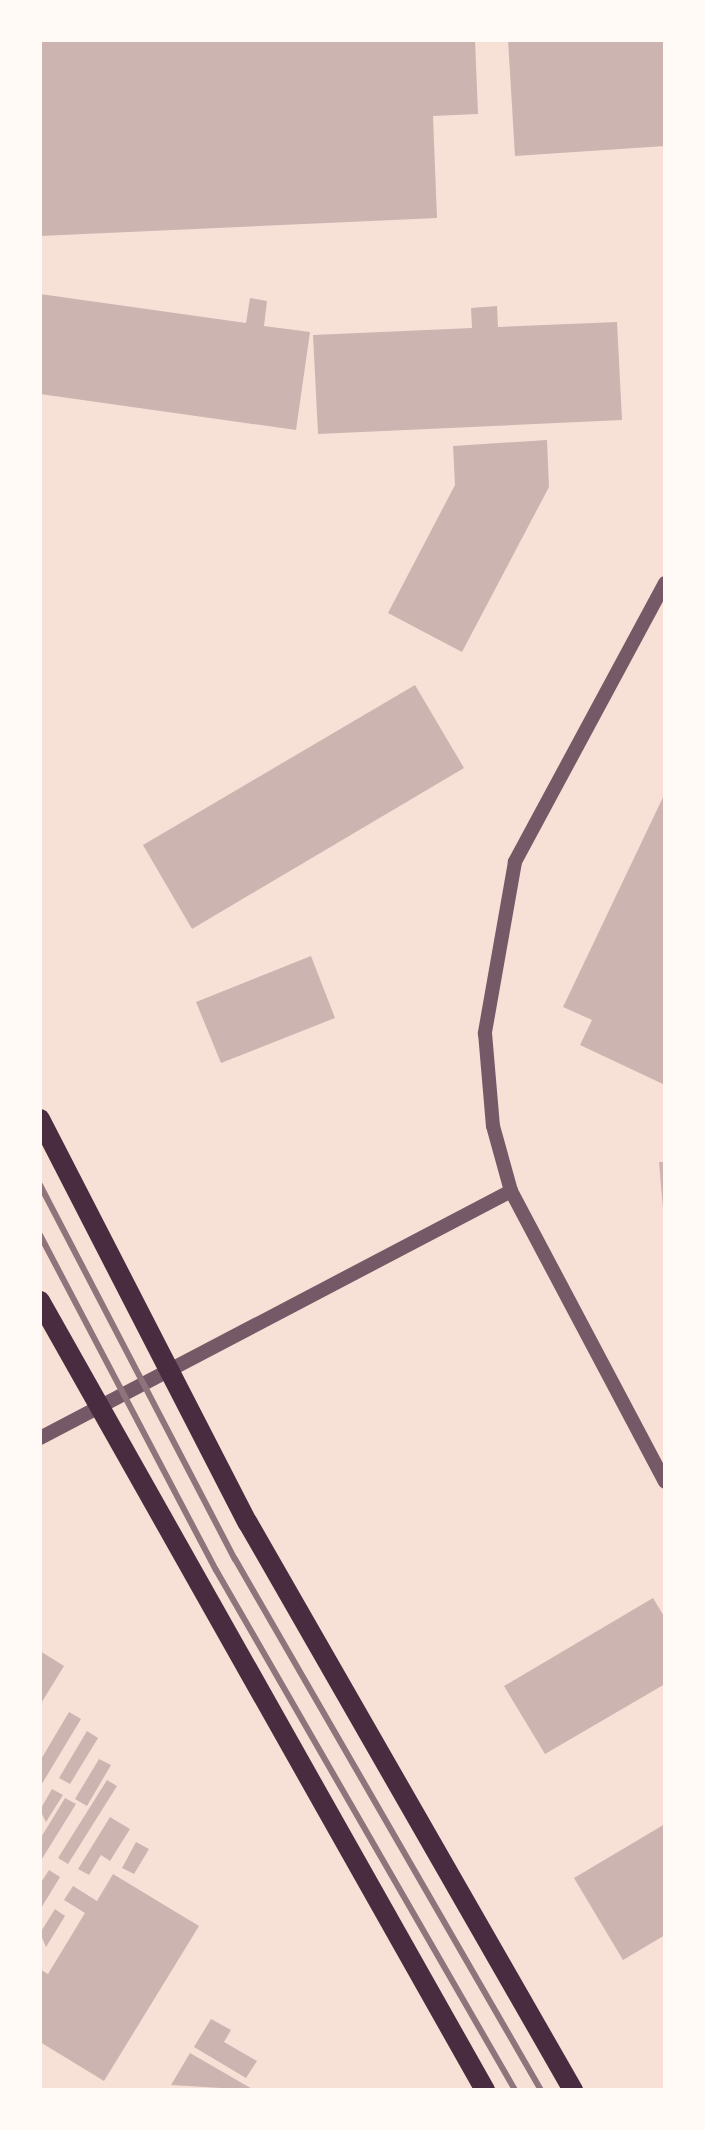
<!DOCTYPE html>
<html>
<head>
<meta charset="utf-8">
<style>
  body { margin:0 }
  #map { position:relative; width:705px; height:2130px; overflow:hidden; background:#f7e1d7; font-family:"Source Sans 3",sans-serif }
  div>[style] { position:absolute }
  .building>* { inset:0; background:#ccb4b1 }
  .tertiary>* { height:14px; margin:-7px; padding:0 7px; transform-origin:7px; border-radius:7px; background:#755966 }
  .primary>* { height:20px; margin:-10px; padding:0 10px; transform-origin:10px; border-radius:10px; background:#4a2c40 }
  .rail>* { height:6px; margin:-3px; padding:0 3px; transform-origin:3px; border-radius:3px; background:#8f747c }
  span { translate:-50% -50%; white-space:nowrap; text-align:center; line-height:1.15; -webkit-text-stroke:6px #fffaf5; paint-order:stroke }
  .frame { position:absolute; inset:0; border:42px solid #fffaf5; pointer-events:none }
</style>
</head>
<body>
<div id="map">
  <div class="building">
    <i style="clip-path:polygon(40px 40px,475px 40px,478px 114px,433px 116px,437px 218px,40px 236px)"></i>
    <i style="clip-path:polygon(508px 40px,665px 40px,665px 146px,515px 156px)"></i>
    <i style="clip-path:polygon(40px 294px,246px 323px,250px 298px,267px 301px,264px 326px,310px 332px,296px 430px,40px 394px)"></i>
    <i style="clip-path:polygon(497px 306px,498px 327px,617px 322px,622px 420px,318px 434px,313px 335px,472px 328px,471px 308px)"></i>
    <i style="clip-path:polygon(547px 440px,549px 487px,462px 652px,388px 613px,455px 485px,453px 446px)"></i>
    <i style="clip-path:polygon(415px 685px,464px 768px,192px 929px,143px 845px)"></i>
    <i style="clip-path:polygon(665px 793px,665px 1085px,580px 1045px,592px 1020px,563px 1007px)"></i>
    <i style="clip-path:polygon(311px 956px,335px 1018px,221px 1063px,196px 1002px)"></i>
    <i style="clip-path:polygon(659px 1162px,665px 1162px,665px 1209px,663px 1209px)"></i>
    <i style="clip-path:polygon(653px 1598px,665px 1618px,665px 1684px,545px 1754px,504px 1686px)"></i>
    <i style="clip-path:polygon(40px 1651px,64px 1666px,40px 1705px)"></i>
    <i style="clip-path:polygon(69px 1712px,81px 1719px,40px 1787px,40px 1761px)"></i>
    <i style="clip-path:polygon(87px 1731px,98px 1738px,70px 1784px,59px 1778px)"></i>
    <i style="clip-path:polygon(99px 1759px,111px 1765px,87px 1806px,75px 1799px)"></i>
    <i style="clip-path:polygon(107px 1780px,117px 1786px,68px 1864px,58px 1858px)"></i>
    <i style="clip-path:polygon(52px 1789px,63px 1795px,46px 1822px,40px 1810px)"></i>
    <i style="clip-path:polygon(65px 1798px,76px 1804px,40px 1862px,40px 1839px)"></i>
    <i style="clip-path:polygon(110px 1817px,130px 1829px,110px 1861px,101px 1855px,89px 1875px,78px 1869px)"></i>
    <i style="clip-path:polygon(665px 1824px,665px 1935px,623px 1960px,574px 1878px)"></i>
    <i style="clip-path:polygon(136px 1842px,149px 1849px,134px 1874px,122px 1868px)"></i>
    <i style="clip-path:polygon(49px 1870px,60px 1877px,40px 1910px,40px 1884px)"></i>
    <i style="clip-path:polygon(113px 1874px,199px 1926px,104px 2081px,40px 2042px,40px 1969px,48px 1974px,85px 1913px,64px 1900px,73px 1886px,97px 1901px)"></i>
    <i style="clip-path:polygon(55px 1909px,65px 1916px,46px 1947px,40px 1933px)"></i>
    <i style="clip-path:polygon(211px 2019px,231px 2030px,224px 2042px,257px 2061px,246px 2078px,194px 2047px)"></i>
    <i style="clip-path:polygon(190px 2053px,254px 2090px,171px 2085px)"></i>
  </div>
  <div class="tertiary">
    <i style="left:665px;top:583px;width:317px;rotate:118.3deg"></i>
    <i style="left:515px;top:862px;width:174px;rotate:100deg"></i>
    <i style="left:485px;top:1033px;width:93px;rotate:85.1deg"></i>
    <i style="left:493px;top:1126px;width:67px;rotate:74.5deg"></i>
    <i style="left:511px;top:1191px;width:329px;rotate:62.1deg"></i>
    <i style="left:40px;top:1438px;width:532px;rotate:-27.67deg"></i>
  </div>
  <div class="primary">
    <i style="left:40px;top:1119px;width:454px;rotate:62.8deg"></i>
    <i style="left:248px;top:1523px;width:654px;rotate:60.18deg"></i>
    <i style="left:40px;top:1301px;width:906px;rotate:60.58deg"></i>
  </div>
  <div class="rail">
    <i style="left:40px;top:1185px;width:422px;rotate:62.5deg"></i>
    <i style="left:235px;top:1559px;width:613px;rotate:60.05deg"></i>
    <i style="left:40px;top:1235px;width:378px;rotate:62.3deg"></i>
    <i style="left:216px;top:1570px;width:600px;rotate:60.1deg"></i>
  </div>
  <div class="frame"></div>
</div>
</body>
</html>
